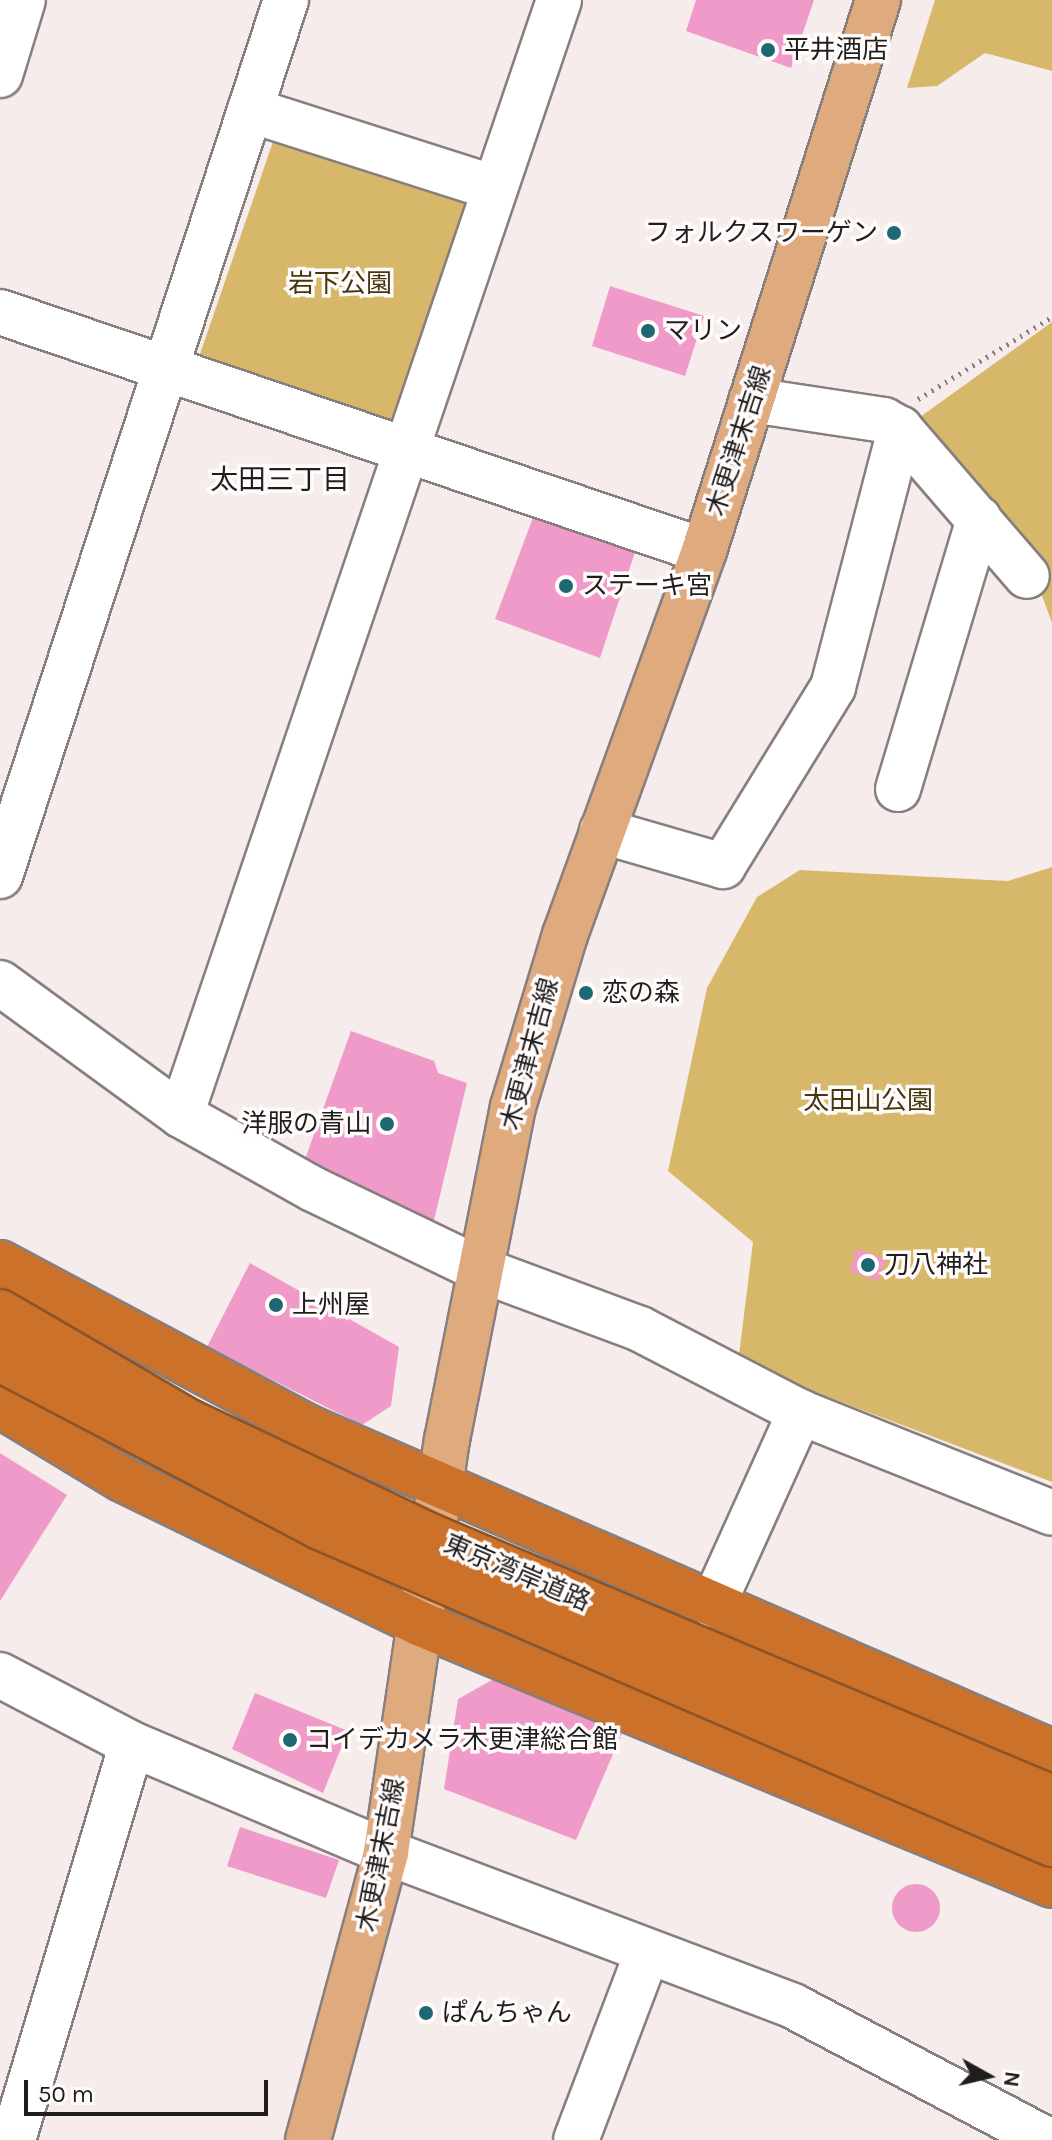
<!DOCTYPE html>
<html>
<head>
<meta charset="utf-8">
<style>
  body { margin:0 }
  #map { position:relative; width:1052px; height:2140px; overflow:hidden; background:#f6ecec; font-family:Karla,"Noto Sans JP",sans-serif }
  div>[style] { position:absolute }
  .green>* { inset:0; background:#d7b86a }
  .building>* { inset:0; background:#f09aca }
  .round { border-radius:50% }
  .path>* { height:5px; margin-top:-2.5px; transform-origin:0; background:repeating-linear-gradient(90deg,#847e7e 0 2px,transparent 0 8px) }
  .roads { filter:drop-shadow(2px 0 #877f7e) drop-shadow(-2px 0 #877f7e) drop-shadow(0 2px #877f7e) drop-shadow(0 -2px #877f7e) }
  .minor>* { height:44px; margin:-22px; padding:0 22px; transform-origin:22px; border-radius:22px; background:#fff }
  .major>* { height:44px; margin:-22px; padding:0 22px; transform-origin:22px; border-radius:22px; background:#e0aa7f }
  .highway>* { height:44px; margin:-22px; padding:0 22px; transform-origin:22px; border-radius:22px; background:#cb712a }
  .bridges { filter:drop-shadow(2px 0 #8f5425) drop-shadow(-2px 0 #8f5425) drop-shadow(0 2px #8f5425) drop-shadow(0 -2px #8f5425) }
  .highway-bridge>* { height:44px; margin:-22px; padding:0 22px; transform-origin:22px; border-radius:22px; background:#cb712a }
  .dots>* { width:22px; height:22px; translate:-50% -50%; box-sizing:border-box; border:4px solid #fffbfb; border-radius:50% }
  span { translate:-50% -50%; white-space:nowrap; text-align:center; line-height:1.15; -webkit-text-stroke:7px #fffbfb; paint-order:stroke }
  .poi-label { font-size:26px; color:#201d1d }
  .left { translate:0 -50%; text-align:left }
  .right { translate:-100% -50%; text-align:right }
  .park-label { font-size:26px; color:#44360e }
  .street-label { font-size:26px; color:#201d1d }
  .neighbourhood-label { font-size:28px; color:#201d1d }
  .north { position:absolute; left:948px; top:2036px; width:80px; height:80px; -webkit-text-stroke:6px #fffbfb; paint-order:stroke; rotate:98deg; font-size:22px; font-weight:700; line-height:32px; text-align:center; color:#201d1d }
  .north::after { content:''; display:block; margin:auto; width:28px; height:36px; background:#201d1d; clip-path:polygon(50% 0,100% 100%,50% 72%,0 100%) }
  .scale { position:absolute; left:24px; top:2080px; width:244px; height:36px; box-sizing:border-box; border:4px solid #201d1d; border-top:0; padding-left:10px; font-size:24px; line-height:28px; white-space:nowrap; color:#201d1d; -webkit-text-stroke:6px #fffbfb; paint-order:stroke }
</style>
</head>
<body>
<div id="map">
  <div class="green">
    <i style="clip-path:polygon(935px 0,1052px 0,1052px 71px,985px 53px,937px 86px,907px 88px)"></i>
    <i style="clip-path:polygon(277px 130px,483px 203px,404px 426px,200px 354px)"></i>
    <i style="clip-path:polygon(1052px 322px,1052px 623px,1036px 579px,920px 417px)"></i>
    <i style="clip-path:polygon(1052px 867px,1052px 1482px,738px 1363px,753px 1242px,668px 1171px,707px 988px,757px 897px,800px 870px,1008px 881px)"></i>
  </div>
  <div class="building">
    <i style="clip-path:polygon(696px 0,814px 0,791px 68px,686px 31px)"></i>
    <i style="clip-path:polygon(610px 286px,704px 316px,685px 376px,592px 346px)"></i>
    <i style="clip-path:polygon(534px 515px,635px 552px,600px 658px,495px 619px)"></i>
    <i style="clip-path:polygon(351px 1031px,434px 1061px,438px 1073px,467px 1083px,434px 1220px,421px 1222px,303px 1165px)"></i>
    <i style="clip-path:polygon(857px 1249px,886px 1259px,878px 1281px,850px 1271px)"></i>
    <i style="clip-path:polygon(250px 1263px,399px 1347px,391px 1406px,362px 1425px,207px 1347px)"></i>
    <i style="clip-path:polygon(0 1453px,67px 1495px,0 1601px)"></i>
    <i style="clip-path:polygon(499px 1676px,623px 1731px,576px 1840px,444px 1789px,458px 1699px)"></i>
    <i style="clip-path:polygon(255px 1693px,348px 1731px,323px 1793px,232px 1749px)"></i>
    <i style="clip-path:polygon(240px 1827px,339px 1860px,326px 1898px,227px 1866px)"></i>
    <i class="round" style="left:892px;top:1884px;width:48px;height:48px"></i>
  </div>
  <div class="path">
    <i style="left:918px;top:399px;width:157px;rotate:-31.5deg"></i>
  </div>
  <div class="roads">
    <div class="minor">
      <i style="left:0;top:75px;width:78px;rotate:-73deg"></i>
      <i style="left:250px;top:110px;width:257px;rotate:17.7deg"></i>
      <i style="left:0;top:312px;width:743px;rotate:18.75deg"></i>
      <i style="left:900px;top:429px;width:194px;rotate:49.2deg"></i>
      <i style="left:898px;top:789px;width:282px;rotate:-73.3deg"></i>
      <i style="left:602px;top:831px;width:126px;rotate:16.1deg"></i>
      <i style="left:723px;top:866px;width:210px;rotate:-58.4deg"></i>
      <i style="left:833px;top:687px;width:267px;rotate:-75.4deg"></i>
      <i style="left:900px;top:429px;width:18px;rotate:-151deg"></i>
      <i style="left:884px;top:420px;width:134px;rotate:-171.4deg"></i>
      <i style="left:0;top:876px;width:922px;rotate:-71.92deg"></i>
      <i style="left:0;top:983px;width:224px;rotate:36.1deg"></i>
      <i style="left:181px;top:1115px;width:151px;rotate:29.3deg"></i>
      <i style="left:313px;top:1189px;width:184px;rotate:25.7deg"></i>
      <i style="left:479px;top:1269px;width:172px;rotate:20.4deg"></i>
      <i style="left:640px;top:1329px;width:180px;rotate:27.4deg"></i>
      <i style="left:800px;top:1412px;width:271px;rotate:21.8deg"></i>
      <i style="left:181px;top:1115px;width:1177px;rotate:-71.27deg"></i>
      <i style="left:713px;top:1605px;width:212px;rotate:-65.7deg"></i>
      <i style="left:0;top:1675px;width:149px;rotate:27.6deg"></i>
      <i style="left:132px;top:1744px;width:276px;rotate:23deg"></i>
      <i style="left:386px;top:1852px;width:435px;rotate:20.7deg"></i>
      <i style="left:793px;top:2006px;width:287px;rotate:27.8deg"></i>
      <i style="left:13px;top:2140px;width:413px;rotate:-73.3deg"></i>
      <i style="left:576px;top:2140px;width:200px;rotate:-69.2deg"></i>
    </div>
    <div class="major">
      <i style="left:308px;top:2140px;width:298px;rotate:-74.8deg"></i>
      <i style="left:386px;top:1852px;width:416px;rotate:-81.6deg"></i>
      <i style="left:447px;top:1440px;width:339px;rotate:-78.8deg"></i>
      <i style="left:513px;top:1107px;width:180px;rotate:-73.2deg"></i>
      <i style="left:565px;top:935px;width:408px;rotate:-70.1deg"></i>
      <i style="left:704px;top:551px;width:578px;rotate:-72.47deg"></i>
    </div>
    <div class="highway">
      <i style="left:0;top:1263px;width:348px;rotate:28.1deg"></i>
      <i style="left:307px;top:1427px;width:813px;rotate:23.57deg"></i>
      <i style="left:0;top:1405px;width:143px;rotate:31.2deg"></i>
      <i style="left:122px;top:1479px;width:332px;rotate:25.9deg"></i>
      <i style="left:421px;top:1624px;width:683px;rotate:22.47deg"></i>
    </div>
  </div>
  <div class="bridges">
    <div class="highway-bridge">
      <i style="left:0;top:1312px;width:219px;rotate:30.2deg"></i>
      <i style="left:189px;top:1422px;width:267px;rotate:25.3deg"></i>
      <i style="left:430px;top:1536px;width:675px;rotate:22.84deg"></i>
      <i style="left:0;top:1359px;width:361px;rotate:27.7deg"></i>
      <i style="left:320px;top:1527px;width:798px;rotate:23.42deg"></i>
    </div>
  </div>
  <div class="dots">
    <i style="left:768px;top:50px;background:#1d6872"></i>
    <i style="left:894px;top:233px;background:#1d6872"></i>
    <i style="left:648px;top:331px;background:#1d6872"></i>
    <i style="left:566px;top:586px;background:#1d6872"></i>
    <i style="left:586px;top:993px;background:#1d6872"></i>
    <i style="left:387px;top:1124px;background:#1d6872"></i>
    <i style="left:868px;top:1265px;background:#1d6872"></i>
    <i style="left:276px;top:1305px;background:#1d6872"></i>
    <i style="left:290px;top:1740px;background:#1d6872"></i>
    <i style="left:426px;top:2013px;background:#1d6872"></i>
  </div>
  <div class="poi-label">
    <span class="left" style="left:784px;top:50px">平井酒店</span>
    <span class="right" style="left:878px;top:233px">フォルクスワーゲン</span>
    <span class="left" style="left:664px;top:331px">マリン</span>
    <span class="left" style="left:582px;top:586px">ステーキ宮</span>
    <span class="left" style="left:602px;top:993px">恋の森</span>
    <span class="right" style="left:371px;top:1124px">洋服の青山</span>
    <span class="left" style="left:884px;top:1265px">刀八神社</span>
    <span class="left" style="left:292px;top:1305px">上州屋</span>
    <span class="left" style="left:306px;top:1740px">コイデカメラ木更津総合館</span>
    <span class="left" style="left:442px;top:2013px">ぱんちゃん</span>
  </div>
  <div class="park-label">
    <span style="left:340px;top:284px">岩下公園</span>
    <span style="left:868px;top:1101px">太田山公園</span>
  </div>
  <div class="street-label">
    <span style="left:739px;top:441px;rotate:-72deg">木更津末吉線</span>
    <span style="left:530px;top:1054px;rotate:-75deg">木更津末吉線</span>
    <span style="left:517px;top:1573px;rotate:23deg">東京湾岸道路</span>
    <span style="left:381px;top:1855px;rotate:-79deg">木更津末吉線</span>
  </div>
  <div class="neighbourhood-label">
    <span style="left:280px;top:480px">太田三丁目</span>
  </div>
  <div class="north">N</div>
  <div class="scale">50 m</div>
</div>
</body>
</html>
